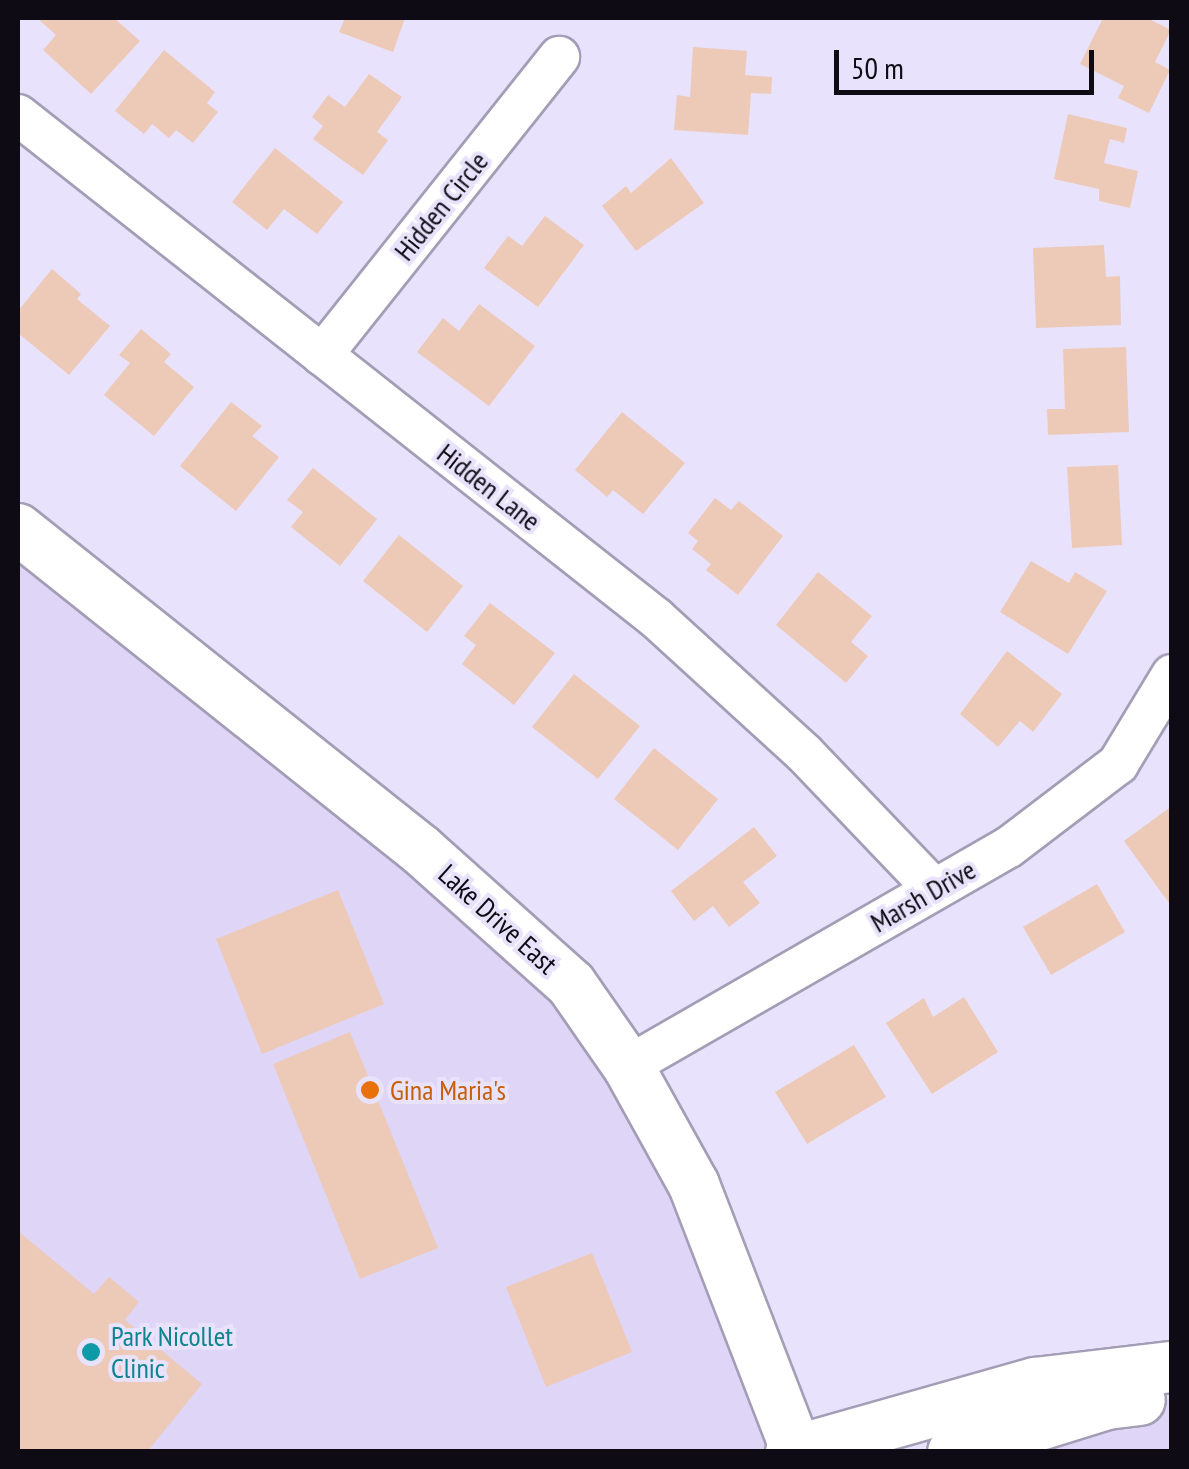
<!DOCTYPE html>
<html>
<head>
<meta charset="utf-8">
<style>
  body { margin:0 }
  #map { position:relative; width:1189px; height:1469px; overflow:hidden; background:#e9e2fc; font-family:"PT Sans Narrow",sans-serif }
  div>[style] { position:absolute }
  .built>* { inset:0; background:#dfd5f7 }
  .building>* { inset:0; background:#edc9b8 }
  .roads { filter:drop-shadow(2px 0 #a49db6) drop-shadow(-2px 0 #a49db6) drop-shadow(0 2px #a49db6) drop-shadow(0 -2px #a49db6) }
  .minor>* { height:40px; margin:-20px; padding:0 20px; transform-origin:20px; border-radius:20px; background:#fff }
  .tertiary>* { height:50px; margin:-25px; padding:0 25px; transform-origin:25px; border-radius:25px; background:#fff }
  .dots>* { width:28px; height:28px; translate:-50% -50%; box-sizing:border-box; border:5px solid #e9e2fc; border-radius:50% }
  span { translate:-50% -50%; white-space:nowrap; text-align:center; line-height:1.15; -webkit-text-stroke:8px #e9e2fc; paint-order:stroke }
  .street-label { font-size:28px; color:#0e0b14 }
  .food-label { font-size:28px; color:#c56008 }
  .left { translate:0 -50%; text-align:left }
  .culture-label { font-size:28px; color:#0d838f }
  .frame { position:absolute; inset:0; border:20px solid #0e0b14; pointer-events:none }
  .scale { position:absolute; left:834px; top:50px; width:260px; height:45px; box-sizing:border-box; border:5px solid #0e0b14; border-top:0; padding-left:12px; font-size:30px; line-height:35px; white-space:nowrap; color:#0e0b14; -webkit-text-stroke:8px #e9e2fc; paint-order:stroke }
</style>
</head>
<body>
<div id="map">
  <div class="built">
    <i style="clip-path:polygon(18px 529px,379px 817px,648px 1102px,791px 1452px,18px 1451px)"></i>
    <i style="clip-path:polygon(1171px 1399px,1171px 1451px,958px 1452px,1124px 1402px)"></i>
  </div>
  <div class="building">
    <i style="clip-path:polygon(37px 18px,114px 18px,140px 41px,91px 94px,43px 50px,56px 35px)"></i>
    <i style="clip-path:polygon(345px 18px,405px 18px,393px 52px,339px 32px)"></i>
    <i style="clip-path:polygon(1103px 18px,1147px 18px,1171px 30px,1155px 62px,1170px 70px,1149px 113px,1118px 98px,1124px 86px,1080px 64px)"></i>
    <i style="clip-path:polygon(693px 47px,747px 51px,745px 75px,772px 77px,771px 94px,751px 93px,748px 135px,674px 130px,677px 95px,690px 97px)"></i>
    <i style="clip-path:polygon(164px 50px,215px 92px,207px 103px,218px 112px,193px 143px,176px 130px,169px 138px,152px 124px,144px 134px,115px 111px)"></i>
    <i style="clip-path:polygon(369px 74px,402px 97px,377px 132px,388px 140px,363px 175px,313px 139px,323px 126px,312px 117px,328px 95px,345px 107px)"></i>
    <i style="clip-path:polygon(1068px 114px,1127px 128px,1124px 143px,1110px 139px,1104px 163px,1138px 171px,1130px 208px,1099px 201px,1099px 189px,1054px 179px)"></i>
    <i style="clip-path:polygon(275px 148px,343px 202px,317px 234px,284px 209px,267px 230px,232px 202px)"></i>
    <i style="clip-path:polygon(671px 158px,704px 203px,636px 251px,602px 206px,626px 186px,631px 193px)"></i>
    <i style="clip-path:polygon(545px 216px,584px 245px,538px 307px,484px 268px,508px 236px,522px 246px)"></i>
    <i style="clip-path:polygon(1104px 245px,1106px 277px,1120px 276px,1121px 325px,1036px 328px,1033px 248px)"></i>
    <i style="clip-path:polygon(52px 269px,81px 294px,77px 299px,110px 326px,69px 375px,18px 333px,18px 311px)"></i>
    <i style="clip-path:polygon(479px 304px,535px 346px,489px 406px,417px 352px,443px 318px,459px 331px)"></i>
    <i style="clip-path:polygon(141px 329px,171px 354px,164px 362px,194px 387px,154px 436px,104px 395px,130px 363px,119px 355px)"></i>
    <i style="clip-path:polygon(1126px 347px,1129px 432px,1048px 435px,1047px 409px,1065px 409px,1063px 349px)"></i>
    <i style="clip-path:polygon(231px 402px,262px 426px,252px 436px,279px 457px,236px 511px,180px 466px)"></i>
    <i style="clip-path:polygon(622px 412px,685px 463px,643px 514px,613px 490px,607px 497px,575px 470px)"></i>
    <i style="clip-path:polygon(1118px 465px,1122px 545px,1072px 548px,1067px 467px)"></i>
    <i style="clip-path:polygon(313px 468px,377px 519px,340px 566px,291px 527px,303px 512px,287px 500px)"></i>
    <i style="clip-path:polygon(715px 498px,731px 510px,739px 501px,783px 536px,738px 595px,706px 570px,711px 564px,692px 549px,698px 541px,688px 533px)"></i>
    <i style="clip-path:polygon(399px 535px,463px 586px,427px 632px,363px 581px)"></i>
    <i style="clip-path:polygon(1031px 561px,1069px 583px,1075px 572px,1107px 591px,1068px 654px,1000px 612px)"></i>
    <i style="clip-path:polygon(818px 572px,872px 616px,851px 642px,868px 656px,846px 683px,776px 625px)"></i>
    <i style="clip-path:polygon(490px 603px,555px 653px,514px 705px,462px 664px,476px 645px,464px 636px)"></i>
    <i style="clip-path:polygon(1007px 651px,1062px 694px,1033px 732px,1020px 721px,998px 747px,960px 714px)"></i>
    <i style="clip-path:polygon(574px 674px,640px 726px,598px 779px,532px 727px)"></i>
    <i style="clip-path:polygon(654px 748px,718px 799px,678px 850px,614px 799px)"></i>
    <i style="clip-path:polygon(1172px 806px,1172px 907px,1124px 841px)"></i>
    <i style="clip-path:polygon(754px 827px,777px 856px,743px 882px,760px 903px,729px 927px,713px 906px,694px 921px,671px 891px)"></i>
    <i style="clip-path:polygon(1097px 884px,1125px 932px,1051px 975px,1023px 927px)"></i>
    <i style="clip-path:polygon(338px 890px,384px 1004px,262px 1054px,216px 939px)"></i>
    <i style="clip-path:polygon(964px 997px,998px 1052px,932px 1094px,886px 1023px,924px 998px,933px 1017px)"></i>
    <i style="clip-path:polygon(350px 1032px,438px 1248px,360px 1279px,273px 1064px)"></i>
    <i style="clip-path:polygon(854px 1045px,886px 1097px,807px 1144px,775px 1092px)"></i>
    <i style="clip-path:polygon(18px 1231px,94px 1294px,109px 1277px,139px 1302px,125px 1320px,202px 1384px,147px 1452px,18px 1452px)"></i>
    <i style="clip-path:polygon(592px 1253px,632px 1352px,546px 1387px,506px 1287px)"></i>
  </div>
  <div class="roads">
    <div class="minor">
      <i style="left:18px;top:115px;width:812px;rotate:38.25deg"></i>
      <i style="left:656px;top:618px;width:200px;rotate:42.4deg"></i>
      <i style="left:804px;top:753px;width:188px;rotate:46.3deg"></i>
      <i style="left:322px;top:355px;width:381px;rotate:-51.5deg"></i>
      <i style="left:628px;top:1066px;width:439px;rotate:-29.9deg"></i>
      <i style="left:1009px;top:847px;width:137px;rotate:-37.3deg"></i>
      <i style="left:1118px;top:764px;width:104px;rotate:-58.8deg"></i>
    </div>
    <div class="tertiary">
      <i style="left:18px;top:529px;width:515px;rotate:38.54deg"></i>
      <i style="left:421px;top:850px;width:201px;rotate:41.8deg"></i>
      <i style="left:571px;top:984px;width:100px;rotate:55.2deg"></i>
      <i style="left:628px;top:1066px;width:136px;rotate:61deg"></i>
      <i style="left:694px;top:1185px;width:286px;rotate:68.9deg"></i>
      <i style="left:791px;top:1452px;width:254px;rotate:-15.8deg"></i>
      <i style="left:1035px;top:1383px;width:138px;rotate:-6.7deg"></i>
      <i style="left:953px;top:1452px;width:161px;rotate:-17.3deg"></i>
      <i style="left:1107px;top:1404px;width:33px;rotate:-7deg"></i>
    </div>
  </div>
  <div class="dots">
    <i style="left:370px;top:1090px;background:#e8710a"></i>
    <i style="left:91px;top:1352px;background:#0f9aa8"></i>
  </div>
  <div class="street-label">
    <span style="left:441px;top:206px;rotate:-51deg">Hidden Circle</span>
    <span style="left:489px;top:487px;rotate:38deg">Hidden Lane</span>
    <span style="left:923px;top:896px;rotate:-30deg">Marsh Drive</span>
    <span style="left:498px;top:919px;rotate:42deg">Lake Drive East</span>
  </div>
  <div class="food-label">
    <span class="left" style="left:390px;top:1090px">Gina Maria's</span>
  </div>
  <div class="culture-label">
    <span class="left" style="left:111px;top:1352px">Park Nicollet<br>Clinic</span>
  </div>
  <div class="frame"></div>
  <div class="scale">50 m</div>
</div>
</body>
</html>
